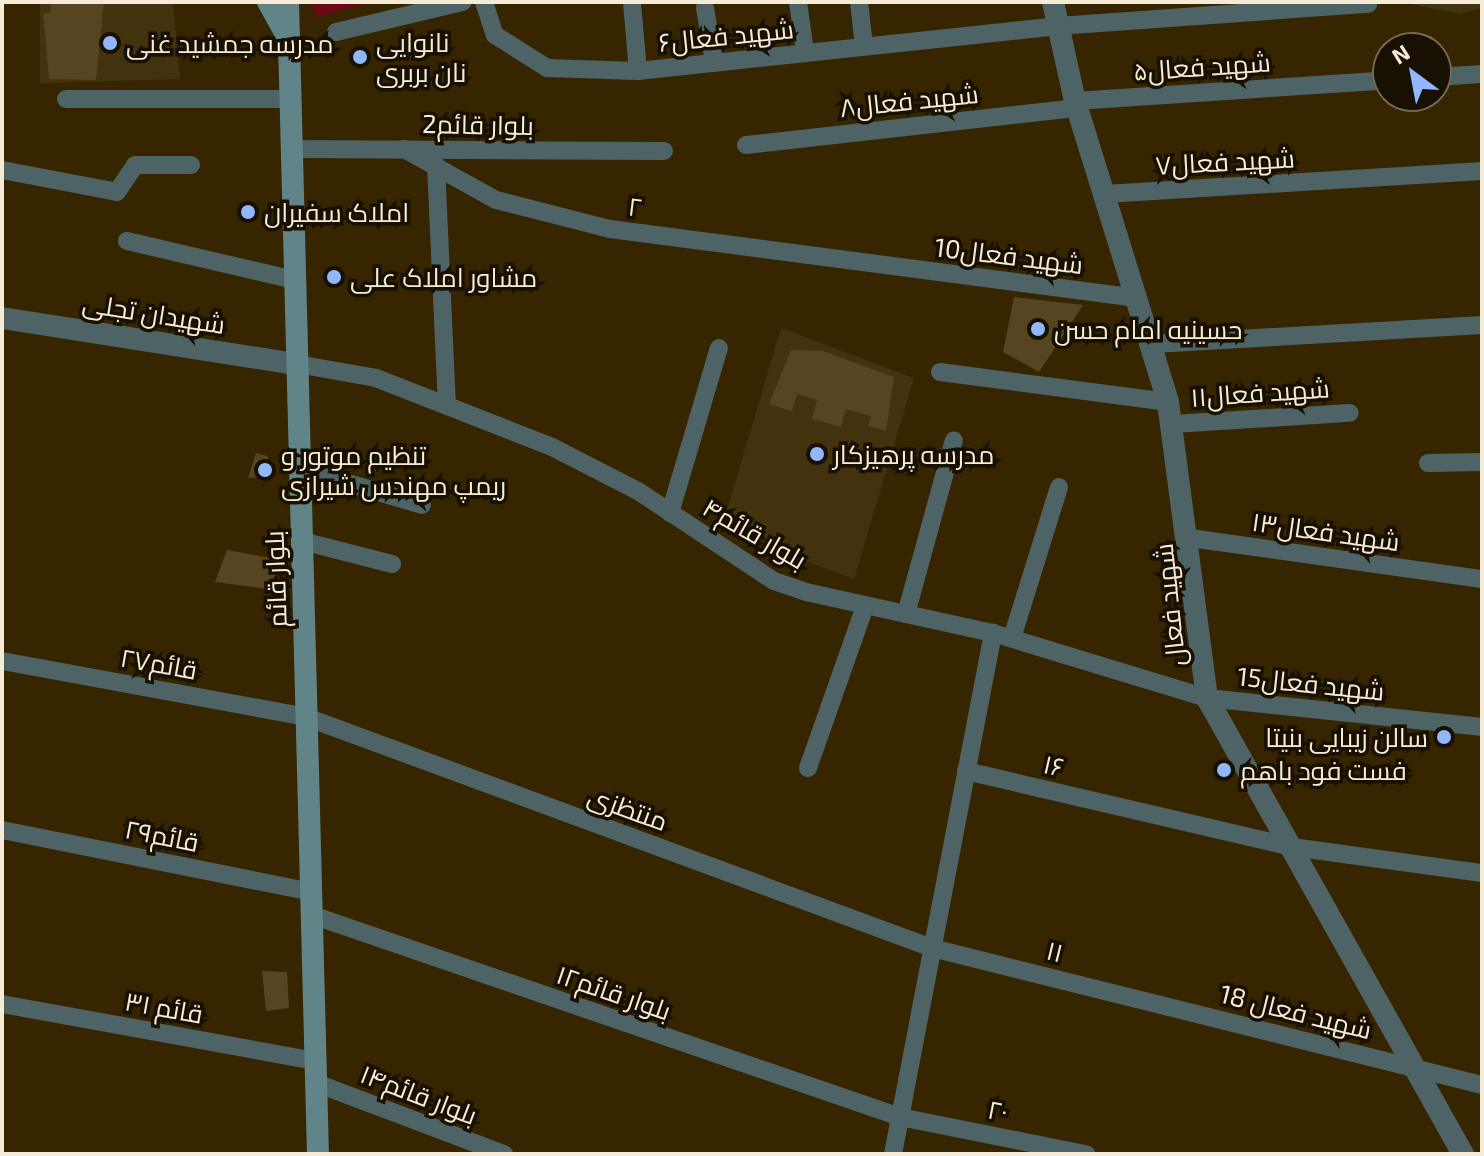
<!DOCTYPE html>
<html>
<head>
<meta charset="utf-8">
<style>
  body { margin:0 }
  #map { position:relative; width:1484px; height:1156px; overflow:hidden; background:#372500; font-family:"Exo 2",Cairo,sans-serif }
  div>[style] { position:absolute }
  .built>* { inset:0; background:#42330e }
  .green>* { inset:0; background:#6a0915 }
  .building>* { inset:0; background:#574420 }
  .minor>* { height:18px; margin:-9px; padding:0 9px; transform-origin:9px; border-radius:9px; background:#4d6365 }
  .tertiary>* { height:22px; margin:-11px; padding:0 11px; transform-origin:11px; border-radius:11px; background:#4d6365 }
  .secondary>* { height:22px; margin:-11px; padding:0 11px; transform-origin:11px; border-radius:11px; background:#608487 }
  .dots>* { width:22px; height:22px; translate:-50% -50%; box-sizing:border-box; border:4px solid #181003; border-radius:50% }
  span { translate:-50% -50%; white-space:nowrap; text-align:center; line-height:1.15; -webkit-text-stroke:7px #181003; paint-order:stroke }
  .street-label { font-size:26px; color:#f6ebd6 }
  .poi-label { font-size:26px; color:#f6ebd6 }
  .left { translate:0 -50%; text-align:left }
  .right { translate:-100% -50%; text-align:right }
  .frame { position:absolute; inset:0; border:4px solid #f6ebd6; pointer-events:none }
  .north { position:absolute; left:1372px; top:32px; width:80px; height:80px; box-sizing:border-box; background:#181003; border:2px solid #716857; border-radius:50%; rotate:328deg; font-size:22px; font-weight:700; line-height:32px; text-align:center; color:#f6ebd6 }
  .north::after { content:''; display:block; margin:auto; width:28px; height:36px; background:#92b7fd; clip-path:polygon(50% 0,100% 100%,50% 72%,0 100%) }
</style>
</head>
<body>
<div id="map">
  <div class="built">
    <i style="clip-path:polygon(40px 2px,173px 2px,180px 79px,40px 83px)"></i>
    <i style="clip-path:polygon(1401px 2px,1482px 2px,1482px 8px,1461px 14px)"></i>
    <i style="clip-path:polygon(781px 328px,914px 378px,854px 579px,721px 530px)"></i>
  </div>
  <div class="green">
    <i style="clip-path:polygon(311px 2px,372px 2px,317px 17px)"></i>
  </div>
  <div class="building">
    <i style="clip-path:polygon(50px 2px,104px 2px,96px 80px,49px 79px,43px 13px,51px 13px)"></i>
    <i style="clip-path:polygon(1014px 297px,1083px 305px,1039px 372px,1003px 352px)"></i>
    <i style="clip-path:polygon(791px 350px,823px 351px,894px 377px,886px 431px,868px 426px,871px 416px,846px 409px,841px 427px,812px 419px,817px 400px,797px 394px,792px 411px,769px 404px)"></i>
    <i style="clip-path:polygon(256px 453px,268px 456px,269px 476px,248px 478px)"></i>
    <i style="clip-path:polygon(227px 550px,276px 559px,276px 590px,215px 582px)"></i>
    <i style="clip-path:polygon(262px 971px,287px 972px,289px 1008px,266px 1011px)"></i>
  </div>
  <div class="minor">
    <i style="left:484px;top:2px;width:35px;rotate:72deg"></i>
    <i style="left:495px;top:35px;width:62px;rotate:32.4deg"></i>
    <i style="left:547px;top:68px;width:91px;rotate:1.9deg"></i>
    <i style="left:638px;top:71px;width:422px;rotate:-6.1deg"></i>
    <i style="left:1058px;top:26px;width:311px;rotate:-4.1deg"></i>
    <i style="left:798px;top:2px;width:50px;rotate:82deg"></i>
    <i style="left:859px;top:2px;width:44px;rotate:83.5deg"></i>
    <i style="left:632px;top:3px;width:68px;rotate:85deg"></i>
    <i style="left:705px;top:8px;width:55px;rotate:80.5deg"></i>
    <i style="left:336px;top:32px;width:130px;rotate:-13.3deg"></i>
    <i style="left:1436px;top:77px;width:46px;rotate:-3.7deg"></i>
    <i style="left:66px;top:99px;width:223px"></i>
    <i style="left:1075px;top:101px;width:314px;rotate:-3.8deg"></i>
    <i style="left:746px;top:145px;width:333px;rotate:-6.4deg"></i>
    <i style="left:291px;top:149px;width:373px;rotate:0.3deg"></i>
    <i style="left:404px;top:149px;width:105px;rotate:29deg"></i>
    <i style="left:496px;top:200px;width:118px;rotate:14.3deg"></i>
    <i style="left:610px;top:229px;width:532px;rotate:7.45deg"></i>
    <i style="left:436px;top:165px;width:241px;rotate:87.4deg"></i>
    <i style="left:2px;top:170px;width:117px;rotate:10.8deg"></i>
    <i style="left:117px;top:192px;width:32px;rotate:-56deg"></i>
    <i style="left:135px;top:165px;width:56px"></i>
    <i style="left:1105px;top:194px;width:378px;rotate:-3.5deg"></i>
    <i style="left:127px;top:241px;width:171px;rotate:13.1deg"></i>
    <i style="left:1153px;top:344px;width:330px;rotate:-3.3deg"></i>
    <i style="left:297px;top:364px;width:80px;rotate:10deg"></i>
    <i style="left:376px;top:378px;width:189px;rotate:21.4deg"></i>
    <i style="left:552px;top:447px;width:97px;rotate:27.1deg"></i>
    <i style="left:638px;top:491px;width:163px;rotate:33.5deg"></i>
    <i style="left:774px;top:581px;width:34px;rotate:19deg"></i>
    <i style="left:806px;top:592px;width:191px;rotate:12.4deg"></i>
    <i style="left:993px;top:633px;width:224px;rotate:16.9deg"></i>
    <i style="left:1207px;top:698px;width:277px;rotate:6deg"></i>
    <i style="left:940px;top:372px;width:230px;rotate:7.5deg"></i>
    <i style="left:1173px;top:424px;width:177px;rotate:-3.6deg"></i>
    <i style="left:1428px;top:463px;width:54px;rotate:-1.1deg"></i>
    <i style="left:300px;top:469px;width:127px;rotate:16.4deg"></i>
    <i style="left:670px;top:513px;width:172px;rotate:-73.5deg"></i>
    <i style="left:1190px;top:538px;width:295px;rotate:8deg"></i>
    <i style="left:302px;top:541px;width:93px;rotate:14.3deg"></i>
    <i style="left:906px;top:614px;width:180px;rotate:-74.6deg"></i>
    <i style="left:1012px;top:638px;width:158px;rotate:-72.7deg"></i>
    <i style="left:2px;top:661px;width:309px;rotate:10.4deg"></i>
    <i style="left:306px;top:717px;width:667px;rotate:20.25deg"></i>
    <i style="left:932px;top:948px;width:567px;rotate:13.99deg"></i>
    <i style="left:808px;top:768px;width:172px;rotate:-70.6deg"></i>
    <i style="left:966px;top:771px;width:335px;rotate:13.1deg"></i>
    <i style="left:1292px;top:847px;width:192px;rotate:7.8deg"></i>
    <i style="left:2px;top:830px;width:315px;rotate:11.3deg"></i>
    <i style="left:312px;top:915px;width:622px;rotate:18.96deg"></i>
    <i style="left:900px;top:1117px;width:190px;rotate:11.3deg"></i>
    <i style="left:2px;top:1004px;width:319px;rotate:10.3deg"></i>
    <i style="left:316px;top:1083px;width:201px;rotate:20.7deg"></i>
    <i style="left:893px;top:1154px;width:531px;rotate:-79.13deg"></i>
  </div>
  <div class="tertiary">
    <i style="left:1053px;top:2px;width:101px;rotate:77.5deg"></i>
    <i style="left:1075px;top:101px;width:315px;rotate:72.8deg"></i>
    <i style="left:1168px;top:402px;width:299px;rotate:82.5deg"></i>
    <i style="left:1207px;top:698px;width:523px;rotate:60.69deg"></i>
    <i style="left:2px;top:318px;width:299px;rotate:8.9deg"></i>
  </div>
  <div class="secondary">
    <i style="left:268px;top:2px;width:41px;rotate:60.9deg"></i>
    <i style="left:288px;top:2px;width:1152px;rotate:88.51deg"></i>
  </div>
  <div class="dots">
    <i style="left:110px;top:43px;background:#92b7fd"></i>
    <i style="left:360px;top:57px;background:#92b7fd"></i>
    <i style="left:248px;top:212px;background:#92b7fd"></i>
    <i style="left:334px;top:277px;background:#92b7fd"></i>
    <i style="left:1038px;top:329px;background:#92b7fd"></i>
    <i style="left:817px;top:454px;background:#92b7fd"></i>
    <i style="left:265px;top:470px;background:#92b7fd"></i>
    <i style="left:1444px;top:737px;background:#92b7fd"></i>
    <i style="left:1224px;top:770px;background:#92b7fd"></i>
  </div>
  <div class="street-label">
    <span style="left:726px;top:35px;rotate:-6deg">شهید فعال۶</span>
    <span style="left:1202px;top:66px;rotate:-4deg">شهید فعال۵</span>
    <span style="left:909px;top:100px;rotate:-6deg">شهید فعال۸</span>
    <span style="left:478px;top:124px;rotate:1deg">2بلوار قائم</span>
    <span style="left:1225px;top:161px;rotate:-3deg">شهید فعال۷</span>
    <span style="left:635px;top:206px;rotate:7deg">۲</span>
    <span style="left:1009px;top:255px;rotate:7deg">10شهید فعال</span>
    <span style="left:154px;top:313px;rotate:9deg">شهیدان تجلی</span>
    <span style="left:1260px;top:392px;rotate:-4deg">شهید فعال۱۱</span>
    <span style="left:1326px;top:531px;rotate:8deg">شهید فعال۱۳</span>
    <span style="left:755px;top:533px;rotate:30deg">بلوار قائم۴</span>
    <span style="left:275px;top:579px;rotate:-92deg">بلوار قائم</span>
    <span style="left:1169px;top:605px;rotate:-96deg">شهید فعال</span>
    <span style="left:159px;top:663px;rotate:10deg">قائم۲۷</span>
    <span style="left:1311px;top:683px;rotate:6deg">15شهید فعال</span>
    <span style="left:1054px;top:765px;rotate:13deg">۱۶</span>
    <span style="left:628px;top:808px;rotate:20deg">منتظزی</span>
    <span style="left:162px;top:835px;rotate:11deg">قائم۲۹</span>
    <span style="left:1055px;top:951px;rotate:14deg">۱۱</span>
    <span style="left:614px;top:992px;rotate:19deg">بلوار قائم۱۲</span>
    <span style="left:164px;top:1007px;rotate:10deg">قائم ۳۱</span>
    <span style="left:1296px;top:1011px;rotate:14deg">18 شهید فعال</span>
    <span style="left:419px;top:1094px;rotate:21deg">بلوار قائم۱۴</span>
    <span style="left:998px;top:1110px;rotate:11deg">۲۰</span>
  </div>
  <div class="poi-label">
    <span class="left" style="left:376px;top:57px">نانوایی<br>نان بربری</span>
    <span class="left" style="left:126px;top:43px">مدرسه جمشید غنی</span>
    <span class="left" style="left:264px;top:212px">املاک سفیران</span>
    <span class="left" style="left:350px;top:277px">مشاور املاک علی</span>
    <span class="left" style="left:1054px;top:329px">حسینیه امام حسن</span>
    <span class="left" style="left:833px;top:454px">مدرسه پرهیزکار</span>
    <span class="left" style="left:281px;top:470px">تنظیم موتور و<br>ریمپ مهندس شیرازی</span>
    <span class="right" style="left:1428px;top:737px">سالن زیبایی بنیتا</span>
    <span class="left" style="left:1240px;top:770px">فست فود باهم</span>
  </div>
  <div class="frame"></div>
  <div class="north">N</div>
</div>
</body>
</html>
